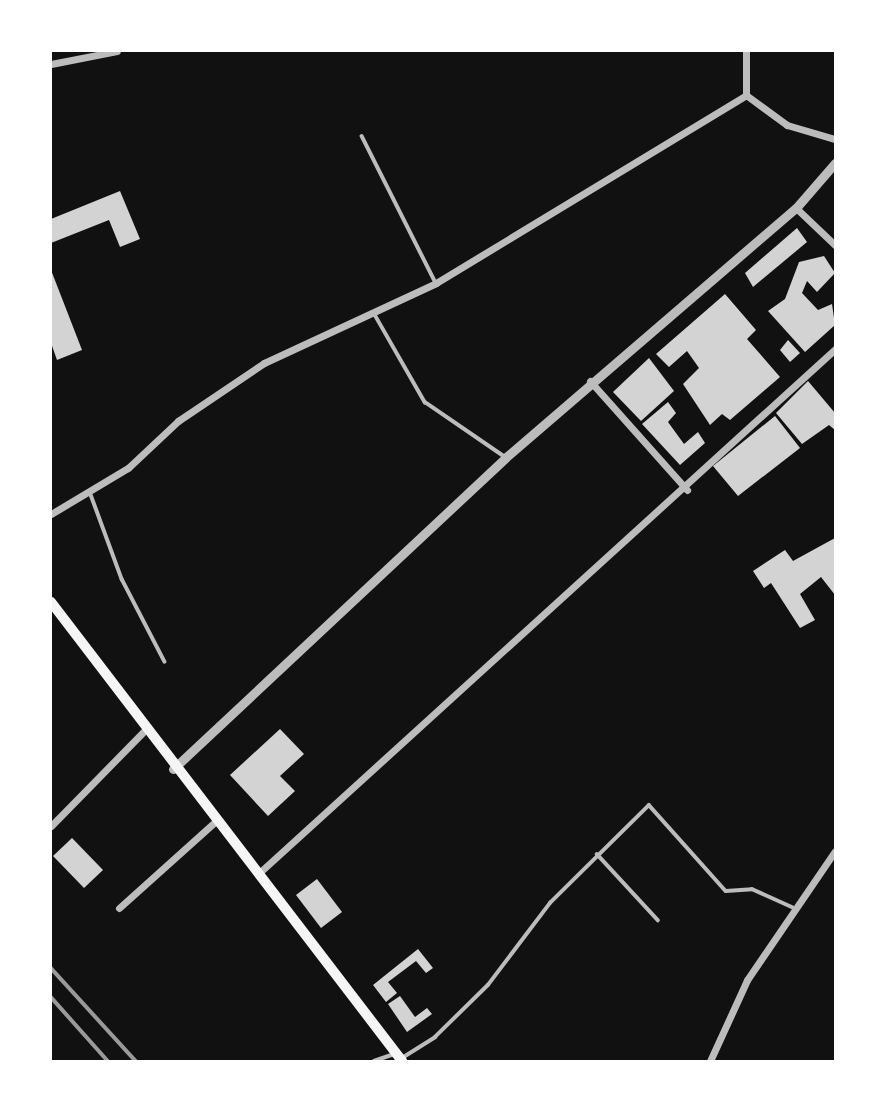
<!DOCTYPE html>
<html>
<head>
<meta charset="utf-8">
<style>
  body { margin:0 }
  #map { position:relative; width:886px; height:1112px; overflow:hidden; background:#111; font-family:"Source Sans 3",sans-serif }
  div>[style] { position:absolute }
  .building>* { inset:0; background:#d3d3d3 }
  .service>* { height:3.5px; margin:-1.75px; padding:0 1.75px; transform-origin:1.75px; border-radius:1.75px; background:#bcbcbc }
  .minor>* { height:7px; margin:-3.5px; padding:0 3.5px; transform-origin:3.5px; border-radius:3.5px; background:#bcbcbc }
  .tertiary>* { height:9px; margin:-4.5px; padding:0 4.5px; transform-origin:4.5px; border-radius:4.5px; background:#bcbcbc }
  .primary>* { height:10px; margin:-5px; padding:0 5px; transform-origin:5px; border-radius:5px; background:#f5f5f5 }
  .rail>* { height:3.5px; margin:-1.75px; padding:0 1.75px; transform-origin:1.75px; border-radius:1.75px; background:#9a9a9a }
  span { translate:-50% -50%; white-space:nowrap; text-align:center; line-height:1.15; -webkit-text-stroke:5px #fff; paint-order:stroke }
  .frame { position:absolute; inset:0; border:52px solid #fff; pointer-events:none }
</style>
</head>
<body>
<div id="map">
  <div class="building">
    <i style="clip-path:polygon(120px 191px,140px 239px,120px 247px,109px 220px,51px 243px,51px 219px)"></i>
    <i style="clip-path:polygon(797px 228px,807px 242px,753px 287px,745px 273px)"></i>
    <i style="clip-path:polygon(824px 256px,835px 273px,817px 292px,807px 281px,802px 293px,818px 310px,832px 304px,835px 325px,805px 352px,768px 311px,785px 299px,799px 262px)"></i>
    <i style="clip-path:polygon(51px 270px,82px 350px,57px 360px,51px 343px)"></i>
    <i style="clip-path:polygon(725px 294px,756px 330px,747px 339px,780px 377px,730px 420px,722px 414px,710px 425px,683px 384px,699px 368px,687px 351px,669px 367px,656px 354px)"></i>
    <i style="clip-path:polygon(788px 340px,800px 353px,790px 362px,780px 350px)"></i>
    <i style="clip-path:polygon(649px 358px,674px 391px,641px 421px,613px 392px)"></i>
    <i style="clip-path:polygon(808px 381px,835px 413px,835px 430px,829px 425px,802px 444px,776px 413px)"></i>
    <i style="clip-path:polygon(668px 402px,676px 413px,668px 422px,684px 444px,698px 432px,705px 443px,680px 465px,642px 424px)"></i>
    <i style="clip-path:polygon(775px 416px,800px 448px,738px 496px,713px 466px)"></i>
    <i style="clip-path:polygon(835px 538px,835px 595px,821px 577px,800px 594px,815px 620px,800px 628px,771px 583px,764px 588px,753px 571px,785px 550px,793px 561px)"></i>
    <i style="clip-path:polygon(280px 729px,304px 754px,280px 776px,295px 791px,268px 816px,230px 775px)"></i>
    <i style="clip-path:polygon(72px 838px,103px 870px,84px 888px,53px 856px)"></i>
    <i style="clip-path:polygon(317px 879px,342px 912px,321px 928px,296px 895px)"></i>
    <i style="clip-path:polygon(418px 949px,433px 968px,426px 973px,416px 961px,388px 982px,397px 993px,386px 1002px,373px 985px)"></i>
    <i style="clip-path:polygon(400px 996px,415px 1017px,427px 1008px,432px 1014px,407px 1032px,388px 1004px)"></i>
  </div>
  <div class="service">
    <i style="left:362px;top:136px;width:165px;rotate:63.3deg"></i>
    <i style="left:374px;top:313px;width:103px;rotate:60.2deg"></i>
    <i style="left:425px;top:402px;width:96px;rotate:34.4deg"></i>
    <i style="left:90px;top:492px;width:93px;rotate:69.8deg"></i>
    <i style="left:122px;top:579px;width:93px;rotate:62.6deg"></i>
    <i style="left:597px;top:854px;width:90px;rotate:47.3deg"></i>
    <i style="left:402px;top:1058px;width:39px;rotate:-32deg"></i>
    <i style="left:435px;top:1037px;width:74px;rotate:-44.5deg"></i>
    <i style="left:488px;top:985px;width:103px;rotate:-52.9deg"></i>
    <i style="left:550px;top:903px;width:139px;rotate:-44.7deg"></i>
    <i style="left:649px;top:805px;width:115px;rotate:48.2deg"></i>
    <i style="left:726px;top:891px;width:26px;rotate:-4deg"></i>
    <i style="left:752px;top:889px;width:44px;rotate:24.2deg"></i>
    <i style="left:374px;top:1061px;width:21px;rotate:-19deg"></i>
  </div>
  <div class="minor">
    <i style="left:746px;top:51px;width:44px;rotate:90deg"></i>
    <i style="left:746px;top:95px;width:51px;rotate:36.2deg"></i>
    <i style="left:787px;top:125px;width:50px;rotate:16.3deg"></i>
    <i style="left:51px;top:64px;width:67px;rotate:-11.1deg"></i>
    <i style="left:796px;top:208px;width:54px;rotate:43.5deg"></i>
    <i style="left:590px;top:381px;width:146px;rotate:48.3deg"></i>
    <i style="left:51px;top:514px;width:90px;rotate:-30.9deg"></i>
    <i style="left:128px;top:468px;width:69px;rotate:-43.2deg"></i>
    <i style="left:178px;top:421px;width:104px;rotate:-34deg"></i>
    <i style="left:264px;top:363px;width:190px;rotate:-24.9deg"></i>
    <i style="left:436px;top:283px;width:363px;rotate:-31.2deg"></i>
    <i style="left:51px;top:826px;width:133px;rotate:-45.6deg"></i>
    <i style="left:259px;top:873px;width:779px;rotate:-42.29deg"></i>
    <i style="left:119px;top:908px;width:130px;rotate:-41.9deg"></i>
    <i style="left:710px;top:1061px;width:89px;rotate:-65.4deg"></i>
    <i style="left:747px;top:980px;width:156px;rotate:-55.7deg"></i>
  </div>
  <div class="tertiary">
    <i style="left:173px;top:769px;width:455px;rotate:-43.1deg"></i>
    <i style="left:505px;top:458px;width:384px;rotate:-40.7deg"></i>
    <i style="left:796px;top:208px;width:60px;rotate:-49.1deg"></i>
  </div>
  <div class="primary">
    <i style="left:51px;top:602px;width:578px;rotate:52.59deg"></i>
  </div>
  <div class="rail">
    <i style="left:51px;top:968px;width:126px;rotate:47.6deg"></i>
    <i style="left:51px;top:997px;width:86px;rotate:48.3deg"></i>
  </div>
  <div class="frame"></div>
</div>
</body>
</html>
